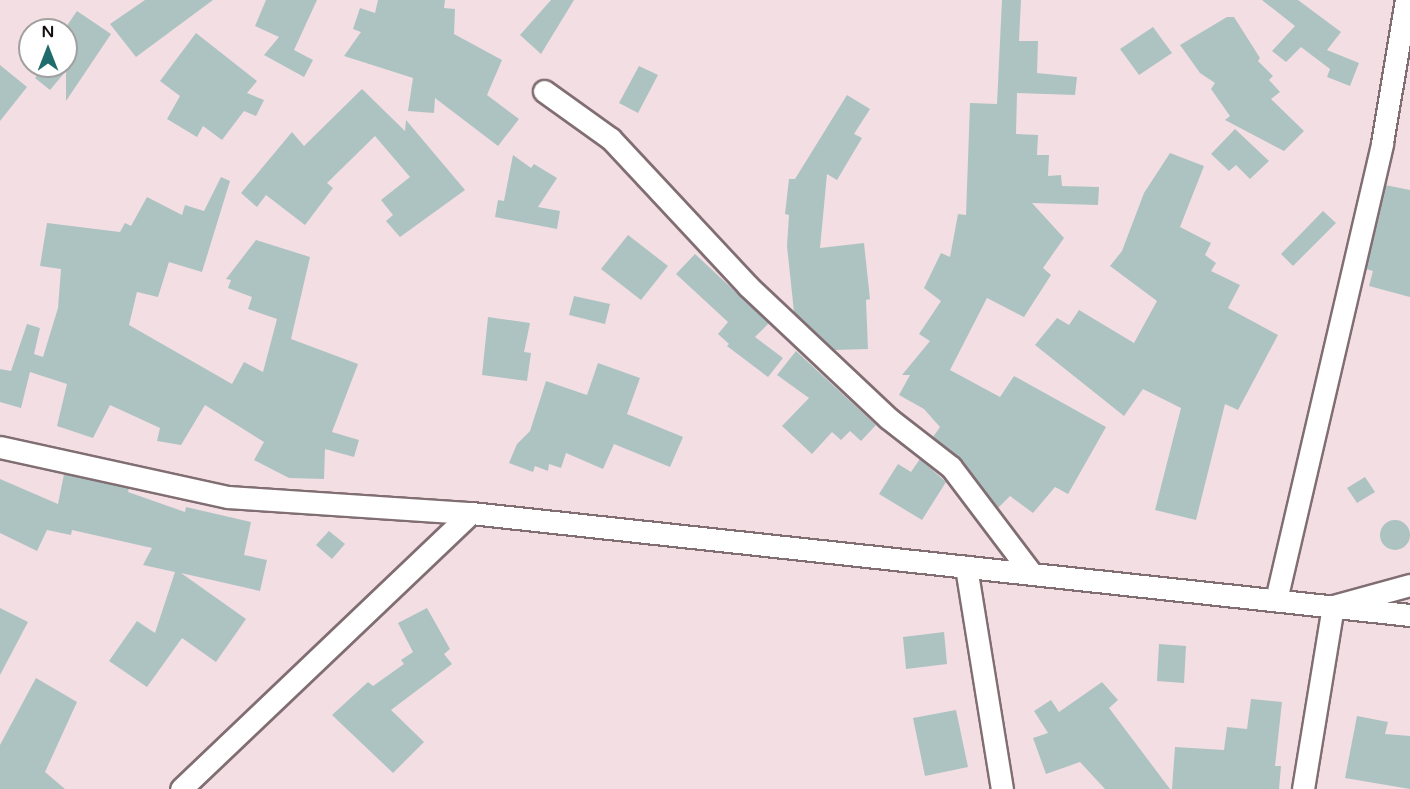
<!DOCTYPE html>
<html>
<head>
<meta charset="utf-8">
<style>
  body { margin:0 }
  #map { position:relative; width:1410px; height:789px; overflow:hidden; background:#f3dee3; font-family:"Varela Round",sans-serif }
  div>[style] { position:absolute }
  .building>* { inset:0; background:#adc3c2 }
  .round { border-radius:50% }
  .roads { filter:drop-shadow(2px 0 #806e73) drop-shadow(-2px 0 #806e73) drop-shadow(0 2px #806e73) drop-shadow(0 -2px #806e73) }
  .minor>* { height:21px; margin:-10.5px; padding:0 10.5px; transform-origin:10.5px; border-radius:10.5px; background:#fff }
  span { translate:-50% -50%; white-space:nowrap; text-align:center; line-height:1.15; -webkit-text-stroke:6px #fff; paint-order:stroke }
  .north { position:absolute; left:18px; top:18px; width:60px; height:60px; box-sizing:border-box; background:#fff; border:2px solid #a19f9f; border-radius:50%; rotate:0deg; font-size:16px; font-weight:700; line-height:24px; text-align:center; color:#150e10 }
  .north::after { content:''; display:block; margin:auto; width:21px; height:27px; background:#206c6c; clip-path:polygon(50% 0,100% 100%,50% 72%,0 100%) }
</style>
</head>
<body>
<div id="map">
  <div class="building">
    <i style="clip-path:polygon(145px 0,213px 0,136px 57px,110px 24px)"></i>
    <i style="clip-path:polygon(266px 0,317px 0,294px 50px,313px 60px,304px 77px,264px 55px,279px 37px,255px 26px)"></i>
    <i style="clip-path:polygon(378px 0,445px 0,444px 8px,455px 9px,454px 34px,502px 60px,487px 95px,519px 119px,498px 146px,435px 98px,434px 113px,408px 111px,413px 78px,344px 56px,361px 32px,353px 29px,360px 8px,375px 13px)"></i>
    <i style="clip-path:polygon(551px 0,574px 0,541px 54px,520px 35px)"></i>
    <i style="clip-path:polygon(1002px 0,1021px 0,1019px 41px,1038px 41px,1037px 73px,1077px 77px,1075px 95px,1017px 93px,1016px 134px,1038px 135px,1037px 155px,1049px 155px,1048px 176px,1061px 175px,1062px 186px,1099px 187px,1098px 205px,1032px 203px,1064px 238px,1043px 268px,1051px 275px,1024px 317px,987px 298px,950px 370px,1000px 397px,1014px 376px,1106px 427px,1068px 494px,1055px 487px,1033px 513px,1010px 496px,998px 508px,961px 459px,933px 437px,940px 427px,924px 409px,899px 395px,910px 375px,902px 375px,930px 341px,919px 334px,941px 301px,924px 288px,941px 253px,950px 257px,958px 214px,966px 215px,970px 103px,997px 104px)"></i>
    <i style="clip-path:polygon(1262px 0,1298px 0,1341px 32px,1327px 50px,1359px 63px,1350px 86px,1327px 77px,1330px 69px,1301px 47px,1286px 62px,1272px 51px,1295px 26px)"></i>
    <i style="clip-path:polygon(77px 11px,111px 34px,66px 101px,66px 71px,50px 90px,35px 78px,45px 66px,66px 66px,66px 27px)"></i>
    <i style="clip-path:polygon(1227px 17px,1234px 17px,1260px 58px,1258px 61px,1273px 76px,1269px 80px,1280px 92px,1271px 99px,1304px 131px,1284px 151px,1225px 120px,1230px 116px,1211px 89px,1215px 83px,1200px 73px,1180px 45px)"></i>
    <i style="clip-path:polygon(1153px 27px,1172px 53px,1139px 75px,1120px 49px)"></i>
    <i style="clip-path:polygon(196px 33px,257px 81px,247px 93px,264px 100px,256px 116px,244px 111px,222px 140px,203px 126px,197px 137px,167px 119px,180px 96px,160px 81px)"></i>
    <i style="clip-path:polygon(0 65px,27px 87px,0 121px)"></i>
    <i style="clip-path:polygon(639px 66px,658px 75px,638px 113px,619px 103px)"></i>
    <i style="clip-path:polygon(362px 89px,405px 131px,406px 120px,465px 190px,400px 237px,386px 221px,393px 215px,381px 200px,410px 177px,375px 136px,327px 183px,333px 188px,305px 225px,266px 195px,257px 207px,241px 193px,292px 132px,304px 146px)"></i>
    <i style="clip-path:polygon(847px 95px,870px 109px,854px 134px,862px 138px,837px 180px,827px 174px,820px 248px,864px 243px,870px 299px,866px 300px,868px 349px,835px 350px,794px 312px,787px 246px,789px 215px,785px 214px,789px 179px,795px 179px)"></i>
    <i style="clip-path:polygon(1235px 129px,1269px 161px,1250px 179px,1236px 165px,1229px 171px,1211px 154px)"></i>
    <i style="clip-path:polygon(1170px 153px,1204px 166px,1180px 227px,1211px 243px,1205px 255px,1216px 263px,1211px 271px,1240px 285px,1228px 308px,1278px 335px,1238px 410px,1225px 404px,1196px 520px,1155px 510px,1181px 408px,1143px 389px,1124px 416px,1035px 345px,1057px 318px,1069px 325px,1079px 310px,1134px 343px,1157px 301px,1110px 266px,1122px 251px,1144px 193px)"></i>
    <i style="clip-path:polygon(513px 155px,531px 168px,534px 164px,557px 178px,538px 207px,560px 211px,557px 229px,495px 217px,498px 200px,504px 201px)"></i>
    <i style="clip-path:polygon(221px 177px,230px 181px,202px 272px,169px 262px,158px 297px,137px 292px,129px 325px,232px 384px,244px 362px,263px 372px,277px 319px,248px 309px,252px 297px,228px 288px,231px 280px,226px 279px,256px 240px,310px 257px,291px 339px,358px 364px,332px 432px,359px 440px,354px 457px,325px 449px,324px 479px,289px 478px,254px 460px,264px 442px,205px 405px,181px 445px,157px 441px,160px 428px,110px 405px,93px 438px,57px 426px,67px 384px,30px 372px,21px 408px,0 402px,0 369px,11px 371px,27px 324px,40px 328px,34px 354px,43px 357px,58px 308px,61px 269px,40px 266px,47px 223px,120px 232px,125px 223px,131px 226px,147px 197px,182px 215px,185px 205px,204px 211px)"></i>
    <i style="clip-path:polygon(1385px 185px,1410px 190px,1410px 297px,1369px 286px,1373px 271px,1366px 269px)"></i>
    <i style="clip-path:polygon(1323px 211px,1336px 223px,1293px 266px,1281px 254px)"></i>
    <i style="clip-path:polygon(628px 235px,668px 266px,641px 300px,601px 269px)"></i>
    <i style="clip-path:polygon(695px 254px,769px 323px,755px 337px,783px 358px,768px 377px,727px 346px,729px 344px,718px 334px,728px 322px,676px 274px)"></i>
    <i style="clip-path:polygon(574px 296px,610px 304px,605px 324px,569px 315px)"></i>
    <i style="clip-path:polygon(488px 317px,530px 323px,524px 352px,531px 353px,527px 381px,482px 375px)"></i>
    <i style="clip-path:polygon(796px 351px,876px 425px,861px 441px,850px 431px,841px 440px,832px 432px,812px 454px,782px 426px,809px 398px,777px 375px)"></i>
    <i style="clip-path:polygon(598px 363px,640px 378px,627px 414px,683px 437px,670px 467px,614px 444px,603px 469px,566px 453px,561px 468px,549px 464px,548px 471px,535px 466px,533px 472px,509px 463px,517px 444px,530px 431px,546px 381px,587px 395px)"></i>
    <i style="clip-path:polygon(920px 459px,946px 482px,922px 520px,879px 494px,898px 464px,911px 472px)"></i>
    <i style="clip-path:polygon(64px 474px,129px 488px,128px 492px,185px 512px,186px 507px,251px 522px,244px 555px,267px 560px,260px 591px,181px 573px,246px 619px,216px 662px,182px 638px,147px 687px,109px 661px,137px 621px,155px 633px,175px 572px,143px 565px,152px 548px,72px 530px,71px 535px,47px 530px,37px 551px,0 533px,0 479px,58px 504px)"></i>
    <i style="clip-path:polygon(1365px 477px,1375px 492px,1357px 503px,1347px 488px)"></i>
    <i class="round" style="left:1380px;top:520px;width:30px;height:30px"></i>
    <i style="clip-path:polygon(329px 531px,345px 544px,332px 559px,316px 545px)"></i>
    <i style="clip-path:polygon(0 608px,28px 622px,0 675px)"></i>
    <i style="clip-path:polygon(427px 608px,450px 649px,444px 654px,452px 664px,391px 710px,424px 742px,393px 773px,332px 715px,368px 682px,373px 686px,404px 664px,401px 660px,413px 652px,398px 623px)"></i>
    <i style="clip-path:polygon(944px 632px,947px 664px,906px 669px,903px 637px)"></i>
    <i style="clip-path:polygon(1159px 644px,1186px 646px,1184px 683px,1157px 681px)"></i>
    <i style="clip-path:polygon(36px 678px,77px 702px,45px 772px,65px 789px,0 789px,0 745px)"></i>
    <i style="clip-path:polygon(1102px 682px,1118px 700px,1109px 708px,1170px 789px,1105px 789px,1080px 762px,1046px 774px,1033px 738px,1048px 733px,1034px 711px,1051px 700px,1059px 712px)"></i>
    <i style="clip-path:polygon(1251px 699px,1282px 702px,1275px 766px,1281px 766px,1279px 789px,1172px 789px,1175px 747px,1224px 750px,1227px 727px,1247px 729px)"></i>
    <i style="clip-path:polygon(956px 710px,968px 767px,925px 776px,913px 718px)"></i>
    <i style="clip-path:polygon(1357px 716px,1388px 722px,1385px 734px,1410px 736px,1410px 789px,1345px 778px)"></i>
  </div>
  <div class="roads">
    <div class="minor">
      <i style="left:544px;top:91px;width:82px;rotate:35.6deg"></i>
      <i style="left:611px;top:139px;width:201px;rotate:47deg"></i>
      <i style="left:748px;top:286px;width:192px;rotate:43.3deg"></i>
      <i style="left:888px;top:418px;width:80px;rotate:37.9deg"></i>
      <i style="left:951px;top:467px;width:134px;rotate:52.9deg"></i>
      <i style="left:0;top:447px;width:233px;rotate:12.4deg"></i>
      <i style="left:228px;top:497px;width:244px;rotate:3.8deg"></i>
      <i style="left:966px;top:567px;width:225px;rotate:80.8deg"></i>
      <i style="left:1276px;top:600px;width:469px;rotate:-76.9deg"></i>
      <i style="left:1382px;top:143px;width:145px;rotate:-80.5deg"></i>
      <i style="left:181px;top:789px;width:400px;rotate:-43.6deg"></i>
      <i style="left:471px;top:513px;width:945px;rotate:6.2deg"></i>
      <i style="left:1303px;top:789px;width:185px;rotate:-80.7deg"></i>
      <i style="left:1333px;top:606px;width:80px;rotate:-15.3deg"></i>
    </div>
  </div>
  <div class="north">N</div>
</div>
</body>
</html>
